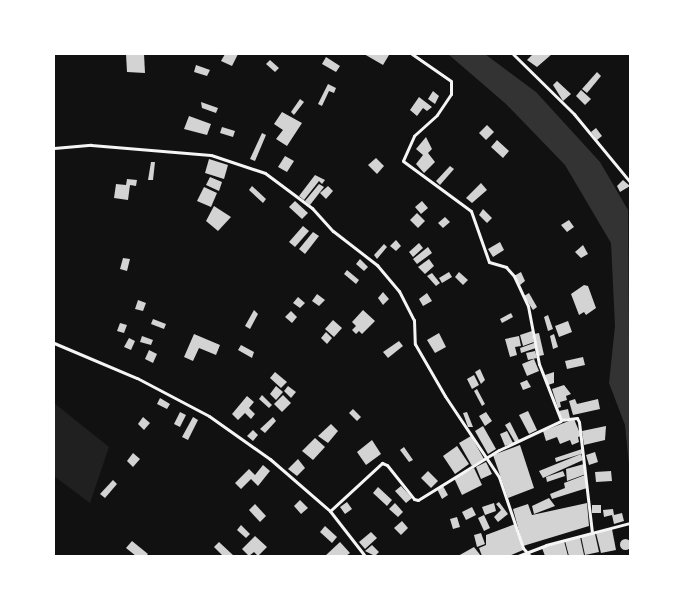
<!DOCTYPE html>
<html>
<head>
<meta charset="utf-8">
<style>
  body { margin:0 }
  #map { position:relative; width:684px; height:610px; overflow:hidden; background:#111; font-family:"DejaVu Sans",sans-serif }
  div>[style] { position:absolute }
  .green>* { inset:0; background:#202020 }
  .water>* { inset:0; background:#333 }
  .building>* { inset:0; background:#d3d3d3 }
  .round { border-radius:50% }
  .minor>* { height:3px; margin:-1.5px; padding:0 1.5px; transform-origin:1.5px; border-radius:1.5px; background:#f5f5f5 }
  span { translate:-50% -50%; white-space:nowrap; text-align:center; line-height:1.15; -webkit-text-stroke:4.5px #fff; paint-order:stroke }
  .frame { position:absolute; inset:0; border:55px solid #fff; pointer-events:none }
</style>
</head>
<body>
<div id="map">
  <div class="green">
    <i style="clip-path:polygon(54px 403px,109px 447px,90px 503px,54px 476px)"></i>
  </div>
  <div class="water">
    <i style="clip-path:polygon(448px 54px,485px 54px,536px 92px,600px 162px,628px 210px,630px 475px,625px 425px,609px 383px,615px 326px,611px 243px,565px 165px,506px 104px)"></i>
  </div>
  <div class="building">
    <i style="clip-path:polygon(126px 54px,144px 54px,145px 73px,127px 72px)"></i>
    <i style="clip-path:polygon(225px 54px,238px 54px,232px 66px,221px 61px)"></i>
    <i style="clip-path:polygon(364px 54px,388px 54px,389px 55px,383px 65px)"></i>
    <i style="clip-path:polygon(533px 54px,552px 54px,537px 67px,527px 60px)"></i>
    <i style="clip-path:polygon(326px 57px,340px 66px,336px 72px,322px 64px)"></i>
    <i style="clip-path:polygon(270px 60px,279px 68px,275px 72px,266px 64px)"></i>
    <i style="clip-path:polygon(196px 65px,210px 70px,207px 76px,194px 72px)"></i>
    <i style="clip-path:polygon(597px 72px,601px 76px,587px 93px,582px 89px)"></i>
    <i style="clip-path:polygon(557px 81px,571px 94px,563px 101px,553px 85px)"></i>
    <i style="clip-path:polygon(328px 84px,336px 88px,334px 93px,329px 91px,322px 106px,318px 104px)"></i>
    <i style="clip-path:polygon(581px 90px,591px 99px,585px 105px,576px 96px)"></i>
    <i style="clip-path:polygon(433px 91px,439px 96px,435px 104px,428px 99px)"></i>
    <i style="clip-path:polygon(419px 97px,432px 107px,427px 111px,423px 108px,417px 116px,410px 110px)"></i>
    <i style="clip-path:polygon(300px 99px,304px 102px,294px 115px,291px 112px)"></i>
    <i style="clip-path:polygon(201px 102px,218px 108px,216px 113px,202px 108px)"></i>
    <i style="clip-path:polygon(282px 112px,302px 123px,287px 146px,276px 139px,283px 130px,274px 124px)"></i>
    <i style="clip-path:polygon(189px 116px,211px 124px,207px 135px,184px 129px)"></i>
    <i style="clip-path:polygon(487px 125px,494px 132px,486px 140px,479px 133px)"></i>
    <i style="clip-path:polygon(222px 127px,235px 131px,233px 137px,220px 133px)"></i>
    <i style="clip-path:polygon(596px 128px,602px 136px,597px 140px,591px 132px)"></i>
    <i style="clip-path:polygon(262px 133px,266px 135px,255px 161px,250px 159px)"></i>
    <i style="clip-path:polygon(426px 137px,432px 149px,428px 153px,435px 162px,424px 173px,416px 164px,423px 155px,416px 149px)"></i>
    <i style="clip-path:polygon(497px 140px,509px 151px,503px 158px,491px 147px)"></i>
    <i style="clip-path:polygon(285px 156px,294px 161px,287px 172px,278px 167px)"></i>
    <i style="clip-path:polygon(376px 158px,384px 166px,377px 174px,368px 165px)"></i>
    <i style="clip-path:polygon(209px 159px,228px 165px,224px 179px,205px 173px)"></i>
    <i style="clip-path:polygon(151px 162px,155px 162px,153px 180px,148px 180px)"></i>
    <i style="clip-path:polygon(450px 166px,454px 169px,440px 185px,436px 181px)"></i>
    <i style="clip-path:polygon(315px 175px,325px 180px,322px 184px,319px 181px,304px 200px,299px 196px)"></i>
    <i style="clip-path:polygon(210px 177px,222px 182px,219px 191px,206px 185px)"></i>
    <i style="clip-path:polygon(127px 179px,137px 180px,136px 186px,130px 185px,128px 200px,114px 198px,116px 184px,126px 185px)"></i>
    <i style="clip-path:polygon(623px 180px,630px 186px,620px 192px,617px 186px)"></i>
    <i style="clip-path:polygon(481px 183px,487px 190px,472px 203px,466px 198px)"></i>
    <i style="clip-path:polygon(319px 184px,324px 187px,310px 205px,305px 201px)"></i>
    <i style="clip-path:polygon(252px 186px,266px 199px,263px 203px,249px 190px)"></i>
    <i style="clip-path:polygon(328px 186px,333px 191px,326px 199px,320px 193px)"></i>
    <i style="clip-path:polygon(204px 187px,217px 193px,211px 207px,197px 201px)"></i>
    <i style="clip-path:polygon(295px 201px,308px 213px,302px 219px,289px 207px)"></i>
    <i style="clip-path:polygon(422px 201px,428px 208px,421px 214px,415px 207px)"></i>
    <i style="clip-path:polygon(214px 206px,231px 217px,218px 231px,206px 221px)"></i>
    <i style="clip-path:polygon(483px 209px,492px 218px,487px 223px,479px 215px)"></i>
    <i style="clip-path:polygon(417px 213px,425px 221px,418px 228px,410px 220px)"></i>
    <i style="clip-path:polygon(445px 217px,450px 222px,443px 228px,438px 223px)"></i>
    <i style="clip-path:polygon(569px 220px,574px 227px,567px 232px,561px 225px)"></i>
    <i style="clip-path:polygon(303px 226px,309px 231px,295px 247px,289px 242px)"></i>
    <i style="clip-path:polygon(313px 232px,319px 236px,305px 254px,299px 249px)"></i>
    <i style="clip-path:polygon(396px 240px,401px 246px,396px 251px,390px 246px)"></i>
    <i style="clip-path:polygon(500px 242px,504px 250px,493px 257px,488px 249px)"></i>
    <i style="clip-path:polygon(419px 243px,423px 248px,413px 257px,409px 252px)"></i>
    <i style="clip-path:polygon(384px 244px,387px 247px,377px 259px,374px 255px)"></i>
    <i style="clip-path:polygon(583px 245px,588px 254px,581px 258px,575px 252px)"></i>
    <i style="clip-path:polygon(428px 247px,432px 253px,417px 264px,413px 259px)"></i>
    <i style="clip-path:polygon(123px 258px,130px 259px,127px 271px,120px 269px)"></i>
    <i style="clip-path:polygon(360px 259px,368px 267px,364px 271px,356px 264px)"></i>
    <i style="clip-path:polygon(429px 259px,434px 266px,425px 274px,418px 267px)"></i>
    <i style="clip-path:polygon(347px 270px,359px 280px,356px 284px,344px 274px)"></i>
    <i style="clip-path:polygon(449px 272px,452px 277px,442px 283px,439px 278px)"></i>
    <i style="clip-path:polygon(459px 272px,468px 280px,463px 285px,455px 277px)"></i>
    <i style="clip-path:polygon(521px 272px,525px 281px,520px 285px,514px 276px)"></i>
    <i style="clip-path:polygon(432px 273px,440px 283px,436px 286px,427px 276px)"></i>
    <i style="clip-path:polygon(584px 285px,588px 286px,596px 308px,586px 315px,584px 312px,579px 315px,571px 294px)"></i>
    <i style="clip-path:polygon(383px 292px,389px 299px,383px 305px,378px 298px)"></i>
    <i style="clip-path:polygon(427px 293px,432px 301px,423px 306px,419px 299px)"></i>
    <i style="clip-path:polygon(529px 293px,537px 307px,533px 310px,524px 296px)"></i>
    <i style="clip-path:polygon(317px 294px,325px 300px,319px 306px,312px 301px)"></i>
    <i style="clip-path:polygon(298px 297px,305px 303px,300px 308px,293px 303px)"></i>
    <i style="clip-path:polygon(138px 300px,146px 303px,143px 311px,135px 309px)"></i>
    <i style="clip-path:polygon(254px 310px,258px 314px,250px 329px,245px 326px)"></i>
    <i style="clip-path:polygon(363px 310px,375px 321px,362px 334px,359px 331px,356px 334px,352px 330px,356px 326px,352px 322px)"></i>
    <i style="clip-path:polygon(291px 311px,297px 317px,292px 323px,285px 317px)"></i>
    <i style="clip-path:polygon(511px 313px,513px 317px,502px 323px,500px 319px)"></i>
    <i style="clip-path:polygon(548px 315px,553px 329px,548px 331px,544px 317px)"></i>
    <i style="clip-path:polygon(153px 319px,166px 324px,164px 329px,151px 324px)"></i>
    <i style="clip-path:polygon(333px 320px,342px 328px,334px 337px,325px 329px)"></i>
    <i style="clip-path:polygon(568px 321px,572px 332px,559px 337px,555px 326px)"></i>
    <i style="clip-path:polygon(120px 323px,127px 325px,124px 333px,117px 331px)"></i>
    <i style="clip-path:polygon(532px 331px,534px 342px,523px 346px,520px 335px)"></i>
    <i style="clip-path:polygon(326px 332px,332px 338px,327px 344px,321px 338px)"></i>
    <i style="clip-path:polygon(439px 333px,446px 347px,435px 353px,427px 340px)"></i>
    <i style="clip-path:polygon(539px 333px,544px 355px,539px 356px,534px 334px)"></i>
    <i style="clip-path:polygon(194px 334px,220px 345px,216px 355px,199px 348px,193px 361px,184px 357px)"></i>
    <i style="clip-path:polygon(554px 334px,558px 347px,553px 349px,550px 336px)"></i>
    <i style="clip-path:polygon(142px 336px,153px 340px,151px 345px,140px 342px)"></i>
    <i style="clip-path:polygon(519px 336px,521px 346px,515px 347px,517px 355px,510px 357px,505px 339px)"></i>
    <i style="clip-path:polygon(129px 338px,135px 341px,131px 350px,124px 347px)"></i>
    <i style="clip-path:polygon(399px 341px,403px 346px,388px 358px,383px 352px)"></i>
    <i style="clip-path:polygon(534px 343px,536px 348px,521px 353px,520px 348px)"></i>
    <i style="clip-path:polygon(241px 345px,254px 352px,252px 358px,238px 350px)"></i>
    <i style="clip-path:polygon(149px 350px,157px 354px,153px 363px,145px 359px)"></i>
    <i style="clip-path:polygon(535px 351px,537px 358px,528px 360px,526px 353px)"></i>
    <i style="clip-path:polygon(583px 357px,585px 365px,567px 369px,565px 361px)"></i>
    <i style="clip-path:polygon(534px 359px,539px 371px,527px 376px,522px 364px)"></i>
    <i style="clip-path:polygon(480px 369px,485px 380px,481px 384px,475px 372px)"></i>
    <i style="clip-path:polygon(275px 372px,287px 382px,281px 388px,270px 378px)"></i>
    <i style="clip-path:polygon(554px 372px,554px 383px,548px 385px,545px 375px)"></i>
    <i style="clip-path:polygon(474px 375px,479px 385px,472px 389px,467px 379px)"></i>
    <i style="clip-path:polygon(527px 380px,531px 387px,523px 390px,520px 383px)"></i>
    <i style="clip-path:polygon(564px 385px,571px 394px,566px 396px,567px 400px,560px 402px,561px 407px,558px 408px,552px 389px)"></i>
    <i style="clip-path:polygon(276px 386px,283px 392px,276px 400px,270px 394px)"></i>
    <i style="clip-path:polygon(288px 386px,296px 392px,291px 398px,284px 391px)"></i>
    <i style="clip-path:polygon(477px 389px,485px 404px,482px 406px,474px 391px)"></i>
    <i style="clip-path:polygon(262px 395px,272px 405px,269px 408px,259px 399px)"></i>
    <i style="clip-path:polygon(283px 395px,291px 403px,282px 412px,274px 404px)"></i>
    <i style="clip-path:polygon(247px 396px,254px 402px,249px 408px,255px 414px,251px 419px,245px 413px,238px 420px,232px 414px)"></i>
    <i style="clip-path:polygon(160px 398px,170px 404px,167px 409px,157px 404px)"></i>
    <i style="clip-path:polygon(575px 399px,577px 404px,598px 399px,600px 409px,573px 415px,569px 401px)"></i>
    <i style="clip-path:polygon(353px 409px,361px 417px,357px 421px,349px 413px)"></i>
    <i style="clip-path:polygon(568px 409px,570px 418px,561px 420px,559px 411px)"></i>
    <i style="clip-path:polygon(528px 411px,537px 430px,529px 434px,519px 415px)"></i>
    <i style="clip-path:polygon(180px 412px,186px 415px,180px 427px,174px 424px)"></i>
    <i style="clip-path:polygon(467px 412px,473px 427px,468px 427px,463px 413px)"></i>
    <i style="clip-path:polygon(486px 412px,492px 421px,485px 426px,479px 416px)"></i>
    <i style="clip-path:polygon(143px 417px,150px 423px,144px 430px,138px 424px)"></i>
    <i style="clip-path:polygon(193px 417px,198px 420px,188px 440px,182px 437px)"></i>
    <i style="clip-path:polygon(273px 417px,276px 421px,265px 433px,260px 429px)"></i>
    <i style="clip-path:polygon(574px 419px,581px 436px,578px 437px,579px 442px,572px 445px,570px 440px,560px 444px,557px 437px,546px 441px,543px 431px)"></i>
    <i style="clip-path:polygon(510px 422px,519px 440px,515px 442px,505px 425px)"></i>
    <i style="clip-path:polygon(331px 424px,338px 431px,328px 443px,318px 436px)"></i>
    <i style="clip-path:polygon(483px 426px,496px 449px,488px 454px,475px 431px)"></i>
    <i style="clip-path:polygon(606px 426px,605px 440px,584px 445px,582px 431px)"></i>
    <i style="clip-path:polygon(253px 430px,258px 435px,253px 441px,247px 436px)"></i>
    <i style="clip-path:polygon(507px 431px,513px 443px,505px 446px,500px 434px)"></i>
    <i style="clip-path:polygon(471px 436px,484px 459px,472px 466px,459px 443px)"></i>
    <i style="clip-path:polygon(315px 438px,325px 447px,313px 460px,302px 451px)"></i>
    <i style="clip-path:polygon(372px 440px,381px 454px,366px 465px,357px 452px)"></i>
    <i style="clip-path:polygon(520px 445px,534px 488px,508px 498px,493px 455px)"></i>
    <i style="clip-path:polygon(457px 446px,469px 464px,455px 474px,443px 456px)"></i>
    <i style="clip-path:polygon(404px 447px,413px 460px,409px 462px,400px 450px)"></i>
    <i style="clip-path:polygon(582px 449px,584px 453px,556px 462px,555px 458px)"></i>
    <i style="clip-path:polygon(595px 452px,598px 462px,589px 465px,586px 455px)"></i>
    <i style="clip-path:polygon(133px 453px,140px 459px,133px 467px,127px 461px)"></i>
    <i style="clip-path:polygon(581px 454px,583px 460px,543px 478px,539px 471px)"></i>
    <i style="clip-path:polygon(298px 459px,305px 468px,297px 476px,288px 469px)"></i>
    <i style="clip-path:polygon(486px 462px,492px 474px,481px 479px,476px 467px)"></i>
    <i style="clip-path:polygon(584px 464px,586px 474px,567px 481px,566px 469px)"></i>
    <i style="clip-path:polygon(263px 465px,270px 471px,258px 486px,251px 479px,241px 489px,235px 483px,249px 469px,255px 475px)"></i>
    <i style="clip-path:polygon(474px 468px,482px 485px,462px 495px,454px 478px)"></i>
    <i style="clip-path:polygon(428px 471px,438px 481px,431px 488px,421px 478px)"></i>
    <i style="clip-path:polygon(563px 471px,565px 476px,547px 482px,546px 477px)"></i>
    <i style="clip-path:polygon(611px 471px,612px 481px,596px 482px,595px 472px)"></i>
    <i style="clip-path:polygon(585px 475px,587px 488px,552px 499px,550px 494px,565px 488px,564px 483px)"></i>
    <i style="clip-path:polygon(113px 480px,117px 484px,105px 498px,100px 494px)"></i>
    <i style="clip-path:polygon(401px 486px,412px 498px,406px 503px,395px 491px)"></i>
    <i style="clip-path:polygon(443px 486px,448px 495px,442px 499px,437px 489px)"></i>
    <i style="clip-path:polygon(378px 487px,392px 500px,387px 506px,373px 493px)"></i>
    <i style="clip-path:polygon(549px 498px,555px 506px,534px 514px,532px 506px)"></i>
    <i style="clip-path:polygon(300px 500px,308px 508px,301px 514px,294px 506px)"></i>
    <i style="clip-path:polygon(347px 502px,352px 509px,345px 514px,340px 507px)"></i>
    <i style="clip-path:polygon(499px 502px,508px 514px,498px 522px,494px 517px,501px 510px,496px 504px)"></i>
    <i style="clip-path:polygon(395px 503px,403px 512px,398px 517px,389px 509px)"></i>
    <i style="clip-path:polygon(494px 503px,496px 511px,485px 515px,482px 507px)"></i>
    <i style="clip-path:polygon(587px 503px,589px 526px,523px 546px,513px 509px,528px 504px,532px 515px)"></i>
    <i style="clip-path:polygon(255px 504px,266px 516px,260px 522px,249px 510px)"></i>
    <i style="clip-path:polygon(592px 505px,601px 505px,601px 513px,592px 513px)"></i>
    <i style="clip-path:polygon(472px 507px,476px 515px,466px 520px,462px 512px)"></i>
    <i style="clip-path:polygon(613px 509px,614px 515px,622px 513px,624px 521px,614px 524px,612px 515px,604px 517px,603px 510px)"></i>
    <i style="clip-path:polygon(484px 515px,490px 528px,484px 531px,478px 518px)"></i>
    <i style="clip-path:polygon(457px 517px,460px 527px,453px 529px,450px 519px)"></i>
    <i style="clip-path:polygon(402px 521px,408px 528px,401px 535px,394px 528px)"></i>
    <i style="clip-path:polygon(515px 524px,523px 550px,509px 556px,482px 556px,479px 548px,486px 545px,486px 535px)"></i>
    <i style="clip-path:polygon(241px 525px,250px 534px,246px 538px,237px 530px)"></i>
    <i style="clip-path:polygon(325px 526px,337px 537px,332px 543px,320px 532px)"></i>
    <i style="clip-path:polygon(612px 529px,616px 550px,601px 553px,596px 533px)"></i>
    <i style="clip-path:polygon(371px 532px,377px 538px,365px 549px,359px 542px)"></i>
    <i style="clip-path:polygon(481px 533px,485px 544px,477px 547px,474px 535px)"></i>
    <i style="clip-path:polygon(595px 534px,599px 552px,585px 555px,581px 536px)"></i>
    <i style="clip-path:polygon(255px 536px,267px 547px,258px 556px,254px 552px,249px 556px,242px 549px)"></i>
    <i style="clip-path:polygon(580px 537px,584px 555px,569px 556px,565px 541px)"></i>
    <i class="round" style="left:619.5px;top:538.5px;width:11px;height:11px"></i>
    <i style="clip-path:polygon(132px 541px,148px 554px,146px 556px,136px 556px,126px 548px)"></i>
    <i style="clip-path:polygon(564px 541px,568px 556px,545px 556px,542px 548px)"></i>
    <i style="clip-path:polygon(219px 542px,234px 556px,223px 556px,214px 547px)"></i>
    <i style="clip-path:polygon(340px 542px,350px 553px,346px 556px,325px 556px)"></i>
    <i style="clip-path:polygon(372px 545px,379px 552px,375px 556px,365px 551px)"></i>
    <i style="clip-path:polygon(474px 547px,481px 556px,458px 556px)"></i>
  </div>
  <div class="minor">
    <i style="left:412px;top:54px;width:47px;rotate:34.7deg"></i>
    <i style="left:451px;top:81px;width:13px;rotate:90deg"></i>
    <i style="left:451px;top:94px;width:25px;rotate:124deg"></i>
    <i style="left:437px;top:115px;width:31px;rotate:138deg"></i>
    <i style="left:414px;top:136px;width:27px;rotate:114deg"></i>
    <i style="left:403px;top:161px;width:84px;rotate:36.3deg"></i>
    <i style="left:471px;top:211px;width:54px;rotate:70.6deg"></i>
    <i style="left:489px;top:262px;width:18px;rotate:16deg"></i>
    <i style="left:506px;top:267px;width:12px;rotate:48deg"></i>
    <i style="left:514px;top:276px;width:33px;rotate:65deg"></i>
    <i style="left:528px;top:306px;width:59px;rotate:79.3deg"></i>
    <i style="left:539px;top:364px;width:60px;rotate:68.6deg"></i>
    <i style="left:561px;top:420px;width:16px;rotate:-7deg"></i>
    <i style="left:577px;top:418px;width:4px;rotate:63deg"></i>
    <i style="left:579px;top:422px;width:112px;rotate:83.3deg"></i>
    <i style="left:513px;top:54px;width:86px;rotate:44.5deg"></i>
    <i style="left:574px;top:114px;width:88px;rotate:50.5deg"></i>
    <i style="left:54px;top:148px;width:37px;rotate:-5deg"></i>
    <i style="left:91px;top:145px;width:120px;rotate:4.8deg"></i>
    <i style="left:211px;top:155px;width:57px;rotate:18.4deg"></i>
    <i style="left:265px;top:173px;width:59px;rotate:36.7deg"></i>
    <i style="left:312px;top:208px;width:31px;rotate:48deg"></i>
    <i style="left:333px;top:231px;width:56px;rotate:37.7deg"></i>
    <i style="left:377px;top:265px;width:34px;rotate:50deg"></i>
    <i style="left:399px;top:291px;width:33px;rotate:63deg"></i>
    <i style="left:414px;top:320px;width:24px;rotate:88deg"></i>
    <i style="left:415px;top:344px;width:60px;rotate:60deg"></i>
    <i style="left:445px;top:396px;width:97px;rotate:56.3deg"></i>
    <i style="left:499px;top:477px;width:75px;rotate:71.3deg"></i>
    <i style="left:523px;top:548px;width:11px;rotate:49deg"></i>
    <i style="left:54px;top:343px;width:90px;rotate:22.9deg"></i>
    <i style="left:137px;top:378px;width:81px;rotate:27.8deg"></i>
    <i style="left:209px;top:416px;width:75px;rotate:35.2deg"></i>
    <i style="left:270px;top:459px;width:79px;rotate:40.9deg"></i>
    <i style="left:330px;top:511px;width:57px;rotate:52.1deg"></i>
    <i style="left:330px;top:511px;width:71px;rotate:-42.7deg"></i>
    <i style="left:382px;top:463px;width:5px;rotate:22deg"></i>
    <i style="left:387px;top:465px;width:43px;rotate:51.5deg"></i>
    <i style="left:414px;top:499px;width:4px;rotate:14deg"></i>
    <i style="left:418px;top:500px;width:95px;rotate:-31.7deg"></i>
    <i style="left:499px;top:450px;width:68px;rotate:-25.1deg"></i>
    <i style="left:518px;top:556px;width:30px;rotate:-21deg"></i>
    <i style="left:546px;top:545px;width:87px;rotate:-14.7deg"></i>
  </div>
  <div class="frame"></div>
</div>
</body>
</html>
